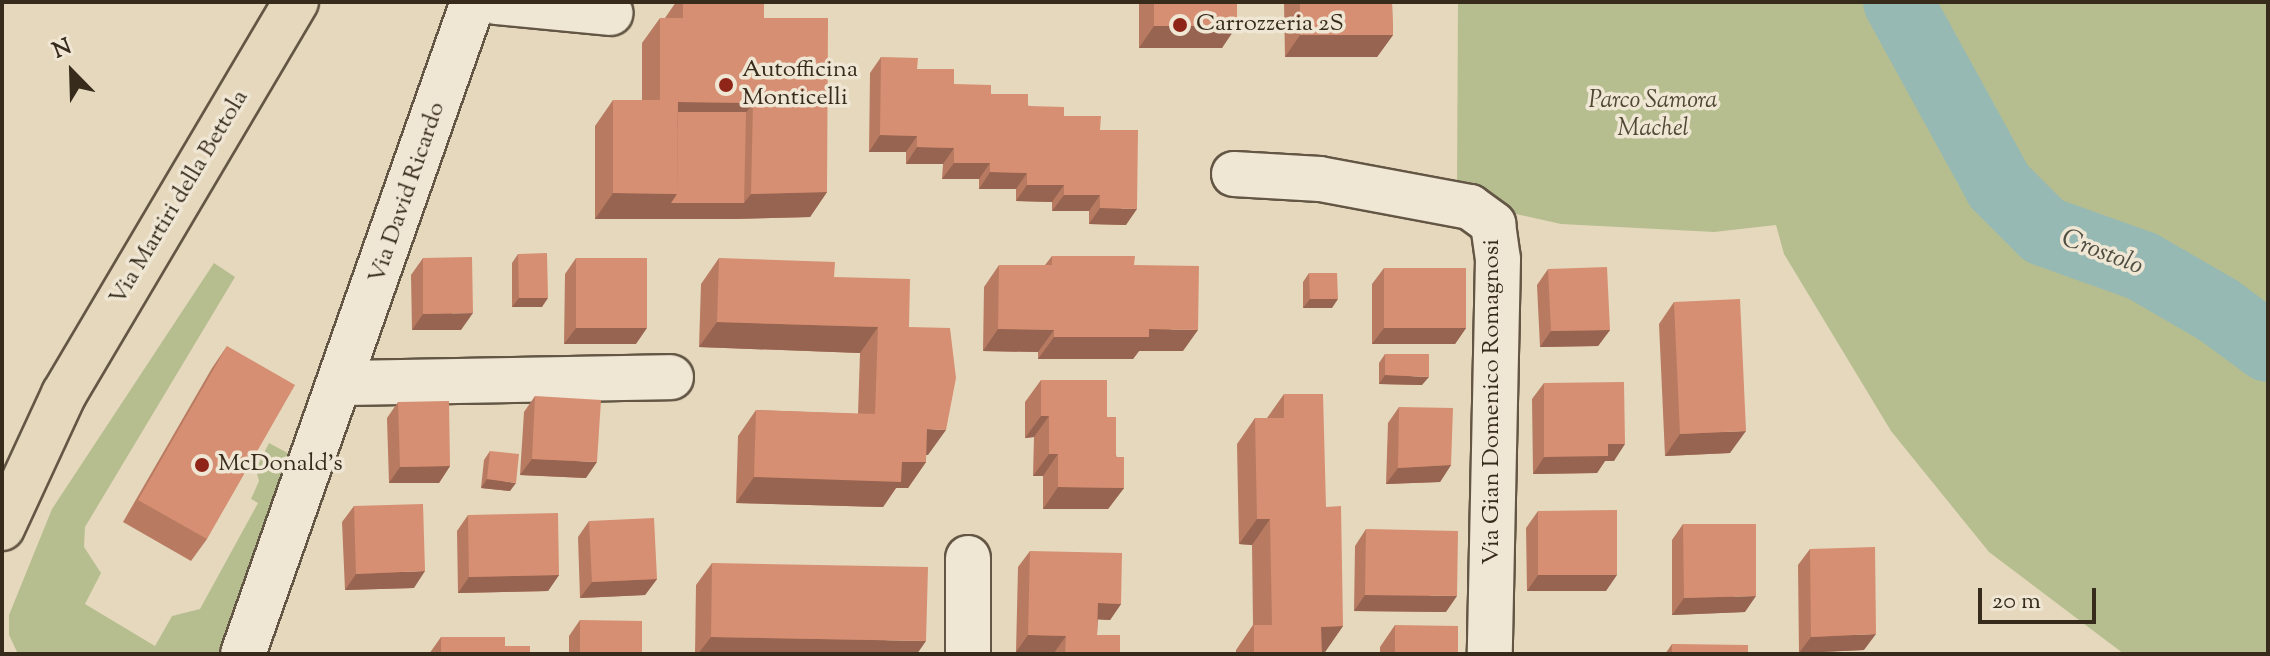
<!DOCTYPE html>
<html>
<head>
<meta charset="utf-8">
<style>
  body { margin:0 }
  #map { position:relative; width:2270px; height:656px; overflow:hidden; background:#e6d8bd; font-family:"Sorts Mill Goudy",serif }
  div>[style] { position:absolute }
  .green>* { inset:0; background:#b6be90 }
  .river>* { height:70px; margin:-35px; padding:0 35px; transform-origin:35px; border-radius:35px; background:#96b9b4 }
  .roads { filter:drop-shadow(2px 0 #635644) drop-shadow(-2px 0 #635644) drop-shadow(0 2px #635644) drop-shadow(0 -2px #635644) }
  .minor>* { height:44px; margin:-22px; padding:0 22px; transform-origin:22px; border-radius:22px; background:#efe6d4 }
  .major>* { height:44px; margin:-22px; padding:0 22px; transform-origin:22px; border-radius:22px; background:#e6d8bd }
  .wall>* { inset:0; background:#b87b62 }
  .shaded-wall>* { inset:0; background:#966450 }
  .building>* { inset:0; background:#d68f72 }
  .dots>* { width:22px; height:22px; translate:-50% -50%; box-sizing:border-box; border:4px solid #efe6d4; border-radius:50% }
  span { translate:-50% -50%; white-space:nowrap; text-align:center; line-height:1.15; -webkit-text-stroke:7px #efe6d4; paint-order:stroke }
  .poi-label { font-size:24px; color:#372b1c }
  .left { translate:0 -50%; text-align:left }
  .park-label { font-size:24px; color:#504833; font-style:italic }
  .street-label { font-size:24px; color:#372b1c }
  .water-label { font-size:26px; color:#4f4e42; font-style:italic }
  .frame { position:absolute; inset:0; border:4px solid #372b1c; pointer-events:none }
  .north { position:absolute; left:32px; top:32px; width:80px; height:80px; -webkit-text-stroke:6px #efe6d4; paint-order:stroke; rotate:337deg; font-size:22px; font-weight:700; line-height:32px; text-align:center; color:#372b1c }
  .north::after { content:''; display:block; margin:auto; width:28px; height:36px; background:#372b1c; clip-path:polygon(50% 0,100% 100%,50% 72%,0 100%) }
  .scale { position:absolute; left:1978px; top:588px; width:118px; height:36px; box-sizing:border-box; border:4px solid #372b1c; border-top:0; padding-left:10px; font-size:24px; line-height:28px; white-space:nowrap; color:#372b1c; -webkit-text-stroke:6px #efe6d4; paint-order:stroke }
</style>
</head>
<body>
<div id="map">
  <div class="green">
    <i style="clip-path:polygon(1458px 2px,2268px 2px,2268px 654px,2124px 654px,1989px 552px,1891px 431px,1784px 254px,1776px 225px,1714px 232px,1561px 224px,1498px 210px,1457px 184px)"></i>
    <i style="clip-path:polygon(214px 263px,235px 277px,85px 527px,84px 547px,101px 573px,85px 604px,155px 646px,172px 616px,200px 609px,258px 503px,251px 499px,259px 481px,256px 469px,269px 443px,297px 458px,219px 654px,18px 654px,9px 635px,9px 615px,52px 509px)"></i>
  </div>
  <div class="river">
    <i style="left:1898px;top:2px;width:210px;rotate:61.2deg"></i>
    <i style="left:1999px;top:186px;width:64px;rotate:45deg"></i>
    <i style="left:2044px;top:231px;width:104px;rotate:19.7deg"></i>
    <i style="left:2142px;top:266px;width:88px;rotate:30.1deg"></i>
    <i style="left:2218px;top:310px;width:62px;rotate:36.5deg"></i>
  </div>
  <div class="roads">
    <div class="minor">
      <i style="left:496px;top:2px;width:115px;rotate:5.5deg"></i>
      <i style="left:1234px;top:174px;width:86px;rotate:3.3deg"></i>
      <i style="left:1320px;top:179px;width:153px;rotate:10.6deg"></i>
      <i style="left:1470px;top:207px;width:29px;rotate:36deg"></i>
      <i style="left:1493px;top:224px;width:35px;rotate:82deg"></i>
      <i style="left:1498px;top:259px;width:395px;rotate:91.2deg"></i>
      <i style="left:341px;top:383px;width:330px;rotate:-1deg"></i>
      <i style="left:968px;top:558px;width:96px;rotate:90deg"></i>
      <i style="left:243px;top:654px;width:691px;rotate:-70.57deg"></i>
    </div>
    <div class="major">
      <i style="left:2px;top:528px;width:148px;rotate:-65.2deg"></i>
      <i style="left:64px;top:394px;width:456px;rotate:-59.4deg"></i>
    </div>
  </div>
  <div class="wall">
    <i style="clip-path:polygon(676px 2px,733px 2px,827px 192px,810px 217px,733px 219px,595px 219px,595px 126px,613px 100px,642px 100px,642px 43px,660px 18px,665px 18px)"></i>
    <i style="clip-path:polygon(1139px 2px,1237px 2px,1222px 48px,1139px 48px)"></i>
    <i style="clip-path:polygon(1284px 2px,1392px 2px,1393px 35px,1377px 57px,1285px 57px)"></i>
    <i style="clip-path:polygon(881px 57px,917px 69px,954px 84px,1064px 116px,1100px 130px,1126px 225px,1089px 224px,1089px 211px,1052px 211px,1052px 202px,1016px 201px,1016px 189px,979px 189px,979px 179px,942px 179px,943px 164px,906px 164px,906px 152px,869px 152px,870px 73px)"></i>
    <i style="clip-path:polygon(518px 254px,542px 307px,512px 307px,512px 263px)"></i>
    <i style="clip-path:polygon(1052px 256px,1134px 265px,1183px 351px,1139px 351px,1133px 359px,1038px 359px,1038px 352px,983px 351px,984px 287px,999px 265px,1045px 265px)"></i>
    <i style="clip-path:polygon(423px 258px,461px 330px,412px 330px,411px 275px)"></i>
    <i style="clip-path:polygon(576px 258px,636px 344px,564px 344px,565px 274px)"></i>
    <i style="clip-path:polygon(719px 258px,834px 277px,909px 327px,928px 455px,926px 455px,926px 462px,908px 488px,896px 488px,883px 507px,736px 503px,738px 436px,756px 410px,858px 414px,860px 353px,699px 347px,701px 284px)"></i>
    <i style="clip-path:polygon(1384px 268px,1466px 328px,1455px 344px,1372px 344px,1372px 284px)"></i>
    <i style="clip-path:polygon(1548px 269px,1610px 330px,1598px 346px,1540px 347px,1537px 285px)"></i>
    <i style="clip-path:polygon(1309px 273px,1332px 308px,1303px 308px,1303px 282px)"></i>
    <i style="clip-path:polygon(1674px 302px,1730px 453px,1665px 456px,1659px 324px)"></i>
    <i style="clip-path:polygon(227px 346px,207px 539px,191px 561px,123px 522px,212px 368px)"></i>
    <i style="clip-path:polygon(1385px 354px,1422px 385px,1379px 384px,1379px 363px)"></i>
    <i style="clip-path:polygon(1041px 380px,1107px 417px,1124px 488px,1108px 509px,1043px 509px,1043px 476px,1033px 476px,1034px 437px,1025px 438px,1025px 402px)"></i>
    <i style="clip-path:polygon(1544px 383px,1614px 461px,1605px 461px,1597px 473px,1533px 474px,1532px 399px)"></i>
    <i style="clip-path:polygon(1284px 394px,1326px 507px,1343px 626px,1325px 652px,1322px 652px,1322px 654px,1236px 654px,1236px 650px,1253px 625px,1252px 545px,1239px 544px,1237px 444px,1255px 418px,1267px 418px)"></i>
    <i style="clip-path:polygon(535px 396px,586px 478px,520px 475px,524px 412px)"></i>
    <i style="clip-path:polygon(398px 402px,450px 466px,439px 483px,389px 483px,387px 418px)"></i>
    <i style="clip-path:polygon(1399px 407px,1451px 465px,1440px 482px,1386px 484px,1388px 423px)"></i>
    <i style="clip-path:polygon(490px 451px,510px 491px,481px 488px,484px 460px)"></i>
    <i style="clip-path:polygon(354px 506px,414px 588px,345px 590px,342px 522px)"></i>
    <i style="clip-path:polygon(1538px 511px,1606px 591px,1527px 591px,1526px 528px)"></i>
    <i style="clip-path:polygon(468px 515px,559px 575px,548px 591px,458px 593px,457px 531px)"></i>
    <i style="clip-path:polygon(589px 521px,657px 579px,645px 595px,580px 598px,578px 537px)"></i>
    <i style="clip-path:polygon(1683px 524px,1745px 612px,1672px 615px,1672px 540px)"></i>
    <i style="clip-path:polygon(1366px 529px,1446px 612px,1354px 611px,1355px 546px)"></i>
    <i style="clip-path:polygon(1810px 549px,1864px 650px,1799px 653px,1798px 565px)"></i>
    <i style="clip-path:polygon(1030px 551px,1121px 604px,1110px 620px,1098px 619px,1097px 635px,1120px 654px,1054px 654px,1054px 653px,1016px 652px,1018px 567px)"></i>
    <i style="clip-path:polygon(712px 563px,917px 654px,695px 654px,696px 585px)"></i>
    <i style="clip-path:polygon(580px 620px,642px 654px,569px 654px,569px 636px)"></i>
    <i style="clip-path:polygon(1395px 625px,1458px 654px,1380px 654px,1380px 647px)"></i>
    <i style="clip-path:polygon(441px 637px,505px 646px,530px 654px,429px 654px)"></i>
    <i style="clip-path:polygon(1672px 644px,1748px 654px,1665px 654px)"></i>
  </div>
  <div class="shaded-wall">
    <i style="clip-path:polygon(990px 2px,1063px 2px,1062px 3px)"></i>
    <i style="clip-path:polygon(1154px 26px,1237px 26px,1222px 48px,1139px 48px)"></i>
    <i style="clip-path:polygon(1300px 35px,1393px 35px,1377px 57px,1285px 57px)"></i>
    <i style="clip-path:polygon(678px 102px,753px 103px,735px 128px,671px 128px)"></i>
    <i style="clip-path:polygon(880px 135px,917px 136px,906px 152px,869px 152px)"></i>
    <i style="clip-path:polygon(917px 147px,954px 148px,943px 164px,906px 164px)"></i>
    <i style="clip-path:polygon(954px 163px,990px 163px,979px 179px,942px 179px)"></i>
    <i style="clip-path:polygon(990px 172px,1027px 173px,1016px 189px,979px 189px)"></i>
    <i style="clip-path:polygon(1027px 185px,1064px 185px,1052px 202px,1016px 201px)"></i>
    <i style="clip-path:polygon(827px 192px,810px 217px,733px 219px,595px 219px,613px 193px,677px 194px,744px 203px,751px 194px)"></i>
    <i style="clip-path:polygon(1064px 195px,1100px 195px,1089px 211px,1052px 211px)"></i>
    <i style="clip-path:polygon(1100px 208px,1137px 209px,1126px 225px,1089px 224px)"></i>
    <i style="clip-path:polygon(519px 298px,548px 298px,542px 307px,512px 307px)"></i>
    <i style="clip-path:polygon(1310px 299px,1338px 299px,1332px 308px,1303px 308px)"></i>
    <i style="clip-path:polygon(473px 313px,461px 330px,412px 330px,423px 314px)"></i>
    <i style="clip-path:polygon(717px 322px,878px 327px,860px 353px,699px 347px)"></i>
    <i style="clip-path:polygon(576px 328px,647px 328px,636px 344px,564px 344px)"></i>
    <i style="clip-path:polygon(1384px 328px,1466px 328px,1455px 344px,1372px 344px)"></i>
    <i style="clip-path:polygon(998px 329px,1054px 330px,1038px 352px,983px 351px)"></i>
    <i style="clip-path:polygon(1149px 329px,1198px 330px,1183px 351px,1139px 351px,1133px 359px,1038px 359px,1054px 337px)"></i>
    <i style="clip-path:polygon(1610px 330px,1598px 346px,1540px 347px,1551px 331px)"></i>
    <i style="clip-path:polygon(1385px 375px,1429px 377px,1422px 385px,1379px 384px)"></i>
    <i style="clip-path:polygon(1041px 416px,1049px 416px,1034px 437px,1025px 438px)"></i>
    <i style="clip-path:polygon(927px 429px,946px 430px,928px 455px,909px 455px)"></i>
    <i style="clip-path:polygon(1746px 431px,1730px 453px,1665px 456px,1680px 434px)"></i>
    <i style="clip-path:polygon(1608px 444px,1625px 444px,1614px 461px,1605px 461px,1597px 473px,1533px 474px,1544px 457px)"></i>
    <i style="clip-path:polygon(1049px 454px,1058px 454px,1043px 476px,1033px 476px)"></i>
    <i style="clip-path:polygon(532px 459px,597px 462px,586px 478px,520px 475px)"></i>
    <i style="clip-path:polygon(902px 462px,926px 462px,908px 488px,896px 488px,883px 507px,736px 503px,754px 477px)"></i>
    <i style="clip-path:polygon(1451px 465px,1440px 482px,1386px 484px,1398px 468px)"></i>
    <i style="clip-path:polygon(450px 466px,439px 483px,389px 483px,400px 467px)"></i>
    <i style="clip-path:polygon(487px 479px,516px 483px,510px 491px,481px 488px)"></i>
    <i style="clip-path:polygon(1058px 487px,1124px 488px,1108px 509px,1043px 509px)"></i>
    <i style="clip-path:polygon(1257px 519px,1270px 519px,1252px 545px,1239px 544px)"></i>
    <i style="clip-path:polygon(425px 571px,414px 588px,345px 590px,356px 574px)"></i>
    <i style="clip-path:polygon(559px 575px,548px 591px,458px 593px,469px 577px)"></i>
    <i style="clip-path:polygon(1538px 575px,1617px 575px,1606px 591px,1527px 591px)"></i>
    <i style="clip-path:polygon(657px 579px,645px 595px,580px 598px,592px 582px)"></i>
    <i style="clip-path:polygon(1365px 595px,1457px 596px,1446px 612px,1354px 611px)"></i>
    <i style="clip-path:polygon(1756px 596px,1745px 612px,1672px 615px,1684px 598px)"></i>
    <i style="clip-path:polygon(1098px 603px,1121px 604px,1110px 620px,1087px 619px)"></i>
    <i style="clip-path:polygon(1343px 626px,1325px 652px,1303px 653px,1321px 627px)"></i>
    <i style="clip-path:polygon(1876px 634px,1864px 650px,1799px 653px,1811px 637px)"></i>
    <i style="clip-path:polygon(1028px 635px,1066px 636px,1054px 653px,1016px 652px)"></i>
    <i style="clip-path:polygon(711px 637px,926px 641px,917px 654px,698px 654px)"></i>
  </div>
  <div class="building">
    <i style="clip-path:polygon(683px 2px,764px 3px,764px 18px,828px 18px,827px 192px,751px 194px,753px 103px,678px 102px,677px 194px,613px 193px,613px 100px,660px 100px,660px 18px,683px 18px)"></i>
    <i style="clip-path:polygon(1154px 2px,1237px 2px,1237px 26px,1154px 26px)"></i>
    <i style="clip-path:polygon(1300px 2px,1392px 2px,1393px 35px,1300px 35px)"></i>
    <i style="clip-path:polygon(881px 57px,918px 58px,917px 69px,954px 69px,954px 84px,991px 85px,991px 94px,1028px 94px,1028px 106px,1064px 107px,1064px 116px,1101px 116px,1100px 130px,1138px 130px,1137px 209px,1100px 208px,1100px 195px,1064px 195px,1064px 185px,1027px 185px,1027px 173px,990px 172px,990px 163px,954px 163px,954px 148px,917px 147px,917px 136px,880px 135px)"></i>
    <i style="clip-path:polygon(678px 112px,746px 112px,744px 203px,671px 203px,677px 194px)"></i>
    <i style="clip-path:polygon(547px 253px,548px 298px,519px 298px,518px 254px)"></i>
    <i style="clip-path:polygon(1052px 256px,1135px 256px,1134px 265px,1199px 266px,1198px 330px,1149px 329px,1149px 337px,1054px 337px,1054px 330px,998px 329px,999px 265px,1052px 265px)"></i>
    <i style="clip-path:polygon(472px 257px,473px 313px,423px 314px,423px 258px)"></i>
    <i style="clip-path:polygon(576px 258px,647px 258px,647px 328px,576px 328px)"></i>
    <i style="clip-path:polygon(719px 258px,835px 262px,834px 277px,910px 279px,909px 327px,950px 328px,956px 378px,946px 430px,927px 429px,926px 462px,902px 462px,901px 482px,754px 477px,756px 410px,875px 414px,878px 327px,717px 322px)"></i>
    <i style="clip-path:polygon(1607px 267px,1610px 330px,1551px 331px,1548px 269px)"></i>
    <i style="clip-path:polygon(1384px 268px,1466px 268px,1466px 328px,1384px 328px)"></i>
    <i style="clip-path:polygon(1309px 273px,1337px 273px,1338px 299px,1310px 299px)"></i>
    <i style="clip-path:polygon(1740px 299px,1746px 431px,1680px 434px,1674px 302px)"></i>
    <i style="clip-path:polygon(227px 346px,295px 385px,207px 539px,138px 500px)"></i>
    <i style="clip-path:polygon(1385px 354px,1429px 354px,1429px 377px,1385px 375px)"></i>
    <i style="clip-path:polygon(1041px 380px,1107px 380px,1107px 417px,1116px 417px,1116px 457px,1124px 457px,1124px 488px,1058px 487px,1058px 454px,1049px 454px,1049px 416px,1041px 416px)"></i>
    <i style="clip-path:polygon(1624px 382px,1625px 444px,1608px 444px,1608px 456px,1544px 457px,1544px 383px)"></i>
    <i style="clip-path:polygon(1284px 394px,1323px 394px,1326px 507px,1341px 506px,1343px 626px,1321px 627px,1322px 654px,1254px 654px,1254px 625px,1272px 625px,1270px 519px,1257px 519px,1255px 418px,1284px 418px)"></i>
    <i style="clip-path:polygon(535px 396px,601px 400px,597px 462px,532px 459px)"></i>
    <i style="clip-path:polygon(449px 401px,450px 466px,400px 467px,398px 402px)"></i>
    <i style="clip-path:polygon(1399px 407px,1453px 408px,1451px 465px,1398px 468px)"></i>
    <i style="clip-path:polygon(490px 451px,519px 454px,516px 483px,487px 479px)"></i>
    <i style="clip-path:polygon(423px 504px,425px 571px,356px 574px,354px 506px)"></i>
    <i style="clip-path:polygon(1617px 510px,1617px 575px,1538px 575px,1538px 511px)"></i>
    <i style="clip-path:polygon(558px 513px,559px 575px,469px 577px,468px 515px)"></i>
    <i style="clip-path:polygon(654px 518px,657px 579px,592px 582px,589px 521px)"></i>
    <i style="clip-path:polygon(1683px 524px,1756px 524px,1756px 596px,1684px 598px)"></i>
    <i style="clip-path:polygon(1366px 529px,1458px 531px,1457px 596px,1365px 595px)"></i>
    <i style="clip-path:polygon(1875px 547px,1876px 634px,1811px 637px,1810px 549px)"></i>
    <i style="clip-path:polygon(1030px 551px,1122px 553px,1121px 604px,1098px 603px,1097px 635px,1120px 635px,1120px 654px,1065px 654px,1066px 636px,1028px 635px)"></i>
    <i style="clip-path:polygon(712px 563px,928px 567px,926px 641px,711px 637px)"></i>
    <i style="clip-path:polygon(580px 620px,642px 621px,642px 654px,580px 654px)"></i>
    <i style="clip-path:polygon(1395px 625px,1458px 626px,1458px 654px,1395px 654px)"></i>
    <i style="clip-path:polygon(441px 637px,505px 637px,505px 646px,530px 646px,530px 654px,441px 654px)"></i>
    <i style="clip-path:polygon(1672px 644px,1748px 645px,1748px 654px,1672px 654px)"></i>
  </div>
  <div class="dots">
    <i style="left:1180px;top:25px;background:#8f2418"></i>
    <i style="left:726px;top:85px;background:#8f2418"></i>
    <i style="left:202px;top:465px;background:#8f2418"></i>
  </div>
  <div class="poi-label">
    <span class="left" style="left:1196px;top:25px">Carrozzeria 2S</span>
    <span class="left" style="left:742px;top:85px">Autofficina<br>Monticelli</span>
    <span class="left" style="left:218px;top:465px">McDonald's</span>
  </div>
  <div class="park-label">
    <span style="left:1653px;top:116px">Parco Samora<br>Machel</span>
  </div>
  <div class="street-label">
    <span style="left:408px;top:193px;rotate:-71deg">Via David Ricardo</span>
    <span style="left:180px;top:198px;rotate:-59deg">Via Martiri della Bettola</span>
    <span style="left:1493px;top:402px;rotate:-90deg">Via Gian Domenico Romagnosi</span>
  </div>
  <div class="water-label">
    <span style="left:2102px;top:253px;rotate:21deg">Crostolo</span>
  </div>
  <div class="frame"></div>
  <div class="north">N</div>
  <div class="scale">20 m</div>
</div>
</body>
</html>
